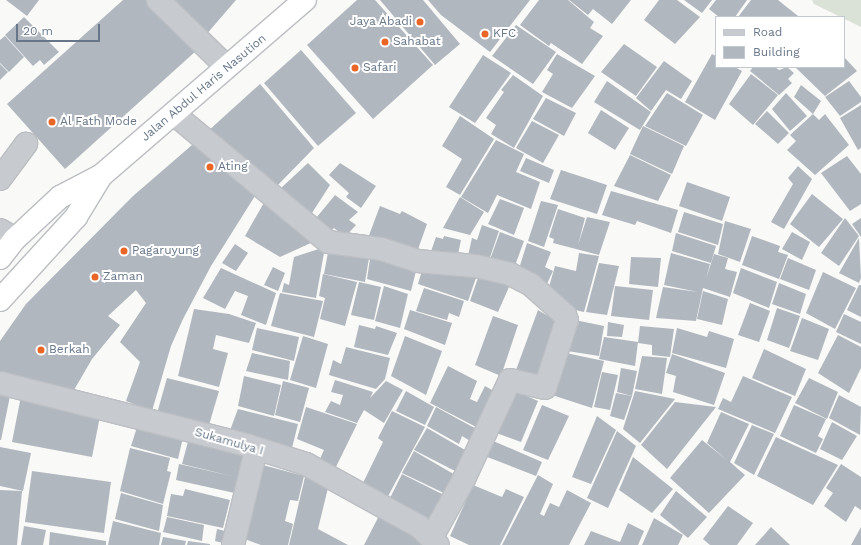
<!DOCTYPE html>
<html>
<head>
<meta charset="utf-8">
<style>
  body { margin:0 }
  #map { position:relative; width:861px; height:545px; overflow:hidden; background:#f9f9f7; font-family:"Work Sans",sans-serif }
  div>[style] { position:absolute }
  .green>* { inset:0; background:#dae2d8 }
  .building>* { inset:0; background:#b0b7be }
  .roads { filter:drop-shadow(1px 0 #bbbec2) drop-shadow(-1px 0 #bbbec2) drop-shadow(0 1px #bbbec2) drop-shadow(0 -1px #bbbec2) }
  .minor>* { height:22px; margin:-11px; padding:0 11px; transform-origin:11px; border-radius:11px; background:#c7cace }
  .highway>* { height:22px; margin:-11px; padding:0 11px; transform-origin:11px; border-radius:11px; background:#fff }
  .dots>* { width:11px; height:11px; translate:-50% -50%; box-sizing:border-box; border:2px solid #fff; border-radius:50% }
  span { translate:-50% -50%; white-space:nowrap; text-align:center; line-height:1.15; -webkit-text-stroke:4px #fff; paint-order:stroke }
  .poi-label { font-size:12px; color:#677789 }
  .right { translate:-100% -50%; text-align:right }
  .left { translate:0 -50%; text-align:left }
  .street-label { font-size:12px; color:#677789 }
  .legend { position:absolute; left:715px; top:16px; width:130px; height:52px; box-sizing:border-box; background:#fff; border:1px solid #c2c9d0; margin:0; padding:5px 7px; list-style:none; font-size:12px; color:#677789 }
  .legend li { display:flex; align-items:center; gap:8px; height:20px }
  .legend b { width:20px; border:1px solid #c2c9d0 }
  .scale { position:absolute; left:16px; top:24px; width:84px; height:18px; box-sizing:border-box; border:2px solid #677789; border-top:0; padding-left:5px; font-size:12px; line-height:14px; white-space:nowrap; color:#677789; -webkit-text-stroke:3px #fff; paint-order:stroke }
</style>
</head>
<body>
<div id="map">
  <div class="green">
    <i style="clip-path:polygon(812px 0,861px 0,861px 27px,814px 4px)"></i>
  </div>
  <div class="building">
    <i style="clip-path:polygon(6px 0,39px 0,27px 16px)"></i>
    <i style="clip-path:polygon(123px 0,151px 0,196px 51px,65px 169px,7px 104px)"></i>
    <i style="clip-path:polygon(164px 0,236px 0,205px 36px)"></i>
    <i style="clip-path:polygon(357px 0,375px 0,433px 65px,373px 119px,307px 45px)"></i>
    <i style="clip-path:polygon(380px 0,423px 0,460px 44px,435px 65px)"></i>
    <i style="clip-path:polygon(428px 0,530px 0,490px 52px,441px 15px)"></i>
    <i style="clip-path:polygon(539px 0,568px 0,594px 22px,590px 28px,603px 36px,582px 64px,551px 43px,549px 46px,520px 25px)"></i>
    <i style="clip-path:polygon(569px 0,631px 0,612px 24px,593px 9px,588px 15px)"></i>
    <i style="clip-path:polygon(659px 0,677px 0,700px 17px,675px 44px,644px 20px)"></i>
    <i style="clip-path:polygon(684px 0,712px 0,702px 13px)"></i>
    <i style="clip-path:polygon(716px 0,747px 0,735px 17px,719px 17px,709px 9px)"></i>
    <i style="clip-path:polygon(751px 0,778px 0,798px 16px,738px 17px)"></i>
    <i style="clip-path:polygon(24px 17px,59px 52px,44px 65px,40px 60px,33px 66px,5px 35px)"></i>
    <i style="clip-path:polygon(516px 25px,556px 52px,533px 84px,492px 56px)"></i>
    <i style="clip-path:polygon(5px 36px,24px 57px,9px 72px,0 63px,0 40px)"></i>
    <i style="clip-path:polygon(624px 44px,657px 67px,636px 96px,601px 72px)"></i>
    <i style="clip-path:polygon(301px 50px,356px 113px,318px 146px,264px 83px)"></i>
    <i style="clip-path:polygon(557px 54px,595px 76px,572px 108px,542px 92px,553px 74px,547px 70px)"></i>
    <i style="clip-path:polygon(712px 54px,716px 56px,716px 67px,735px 67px,742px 71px,715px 120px,685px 102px)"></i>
    <i style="clip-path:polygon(483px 55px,511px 73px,475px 123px,449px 107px)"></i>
    <i style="clip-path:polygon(844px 57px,857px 71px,825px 96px,796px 68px,844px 67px)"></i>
    <i style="clip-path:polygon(664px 61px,692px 81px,681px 99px,666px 90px,651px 111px,636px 98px)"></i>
    <i style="clip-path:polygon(0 64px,8px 72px,0 80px)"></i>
    <i style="clip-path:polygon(753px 67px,775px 67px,779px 70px,787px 67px,794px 73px,788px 79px,792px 83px,779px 95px,750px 71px)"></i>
    <i style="clip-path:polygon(751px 74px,778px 95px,753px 125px,729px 104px)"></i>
    <i style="clip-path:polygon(513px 75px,543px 96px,514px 148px,491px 134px,496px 125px,486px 118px,504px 92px,501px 90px)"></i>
    <i style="clip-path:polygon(607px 81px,651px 112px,640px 130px,594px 102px)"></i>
    <i style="clip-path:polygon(849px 81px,861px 97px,861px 102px,840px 116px,825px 97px)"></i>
    <i style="clip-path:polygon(260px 84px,314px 148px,276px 187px,207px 132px)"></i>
    <i style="clip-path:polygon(801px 85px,821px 101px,813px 114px,794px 97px)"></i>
    <i style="clip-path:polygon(667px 93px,703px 115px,686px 146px,645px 126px)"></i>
    <i style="clip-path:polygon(786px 93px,807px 116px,790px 131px,772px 109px)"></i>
    <i style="clip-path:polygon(546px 98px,576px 113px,564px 136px,533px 119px)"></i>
    <i style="clip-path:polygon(861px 105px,861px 148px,858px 150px,840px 118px)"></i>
    <i style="clip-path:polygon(601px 110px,629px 128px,615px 150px,588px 133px)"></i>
    <i style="clip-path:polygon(767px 111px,789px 133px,778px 144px,755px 124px)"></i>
    <i style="clip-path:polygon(813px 114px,819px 120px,825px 114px,849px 145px,815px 175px,787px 150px,796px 141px,790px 135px)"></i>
    <i style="clip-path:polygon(460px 116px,494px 139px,460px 195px,446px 187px,462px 159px,442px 146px)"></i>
    <i style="clip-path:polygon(532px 121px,559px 135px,543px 163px,516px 148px)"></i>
    <i style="clip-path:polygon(643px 126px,684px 146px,672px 174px,630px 154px)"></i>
    <i style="clip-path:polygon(199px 139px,258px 191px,211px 266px,183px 319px,171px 346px,152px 411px,126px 401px,140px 362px,120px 342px,146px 303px,136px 290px,108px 316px,120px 325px,92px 359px,74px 390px,0 374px,0 341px,26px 304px,133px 196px)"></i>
    <i style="clip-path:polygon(496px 140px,524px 154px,516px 172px,540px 182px,531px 209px,497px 195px,488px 213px,461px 197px)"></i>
    <i style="clip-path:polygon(630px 155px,671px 175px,658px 201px,614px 186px)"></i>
    <i style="clip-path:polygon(847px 156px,861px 174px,861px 204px,850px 211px,821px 173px)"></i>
    <i style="clip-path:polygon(526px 158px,554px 170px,549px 183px,520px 171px)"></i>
    <i style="clip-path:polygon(308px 163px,330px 185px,310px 216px,281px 188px)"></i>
    <i style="clip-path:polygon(340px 163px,376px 186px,361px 208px,346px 197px,349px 193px,329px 175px)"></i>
    <i style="clip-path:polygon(798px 166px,812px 179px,784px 229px,771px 222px,793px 184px,788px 178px)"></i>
    <i style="clip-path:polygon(561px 170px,607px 185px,597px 214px,550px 199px)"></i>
    <i style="clip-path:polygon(687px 182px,730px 197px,722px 221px,679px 206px)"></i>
    <i style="clip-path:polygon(611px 191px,678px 210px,671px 233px,637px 221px,635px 225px,602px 215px)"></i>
    <i style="clip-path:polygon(812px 194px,843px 219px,819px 247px,790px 224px)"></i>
    <i style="clip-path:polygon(335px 195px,358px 212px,349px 220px,356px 225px,345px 237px,334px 228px,327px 234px,312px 223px)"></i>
    <i style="clip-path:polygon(460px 197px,484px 212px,470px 235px,443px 228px)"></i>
    <i style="clip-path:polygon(266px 199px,313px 242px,280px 257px,245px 236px)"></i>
    <i style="clip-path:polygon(500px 199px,524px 208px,514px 235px,488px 224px)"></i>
    <i style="clip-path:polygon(541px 201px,558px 205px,544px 247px,528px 241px)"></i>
    <i style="clip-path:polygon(380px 206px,400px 214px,402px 211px,427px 224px,416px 255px,368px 238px)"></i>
    <i style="clip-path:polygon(558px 209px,585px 218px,578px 245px,587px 217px,610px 222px,599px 255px,553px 243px,554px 239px,549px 237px)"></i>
    <i style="clip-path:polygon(684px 212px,723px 224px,718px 245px,678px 232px)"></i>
    <i style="clip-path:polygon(845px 218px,859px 236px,839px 266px,821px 253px)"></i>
    <i style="clip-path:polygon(861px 218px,861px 237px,852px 224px)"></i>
    <i style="clip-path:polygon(725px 221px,751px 229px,740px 262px,718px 254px)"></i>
    <i style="clip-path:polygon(482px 225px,499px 231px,488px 263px,467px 260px,472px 238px,477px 240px)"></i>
    <i style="clip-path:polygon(500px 232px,524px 241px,513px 271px,488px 265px)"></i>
    <i style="clip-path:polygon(792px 232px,810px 242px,802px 260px,782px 249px)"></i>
    <i style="clip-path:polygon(676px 233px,716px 246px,711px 263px,672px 251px)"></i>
    <i style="clip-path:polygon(444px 236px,461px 240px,457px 259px,429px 257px,436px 237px,443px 239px)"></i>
    <i style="clip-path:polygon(752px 236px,780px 246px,778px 252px,788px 255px,779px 279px,742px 265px)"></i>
    <i style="clip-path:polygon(859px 238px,861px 278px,859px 283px,839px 273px)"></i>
    <i style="clip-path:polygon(527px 243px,551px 252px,545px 267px,553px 271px,546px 286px,518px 272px)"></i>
    <i style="clip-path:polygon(235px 244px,248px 253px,236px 271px,222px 263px)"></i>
    <i style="clip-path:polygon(325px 247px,316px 298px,282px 292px,284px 283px,289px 285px,294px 257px)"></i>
    <i style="clip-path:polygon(329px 247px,370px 252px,365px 282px,324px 274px)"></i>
    <i style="clip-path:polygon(371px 252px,417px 267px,411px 291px,367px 279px)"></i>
    <i style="clip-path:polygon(579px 253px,599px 256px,584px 312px,562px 307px,546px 297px,555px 266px,576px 271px)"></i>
    <i style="clip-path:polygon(671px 253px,710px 264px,706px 279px,714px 254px,728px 258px,725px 269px,737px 272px,730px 297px,703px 288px,696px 321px,656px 318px,663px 287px,698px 292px,664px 285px)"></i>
    <i style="clip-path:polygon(631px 257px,661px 258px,658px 287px,629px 284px)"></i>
    <i style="clip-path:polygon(788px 258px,816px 270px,809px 290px,780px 279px)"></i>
    <i style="clip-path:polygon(599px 263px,619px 266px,607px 315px,586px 312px)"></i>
    <i style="clip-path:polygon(273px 267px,285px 273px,278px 291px,264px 285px)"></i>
    <i style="clip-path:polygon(423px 267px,479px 269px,468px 301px,418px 284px)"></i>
    <i style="clip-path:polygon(221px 268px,276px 293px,266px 325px,241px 315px,248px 296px,235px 291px,225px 309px,203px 298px)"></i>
    <i style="clip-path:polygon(741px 268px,777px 282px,769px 308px,733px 293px)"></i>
    <i style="clip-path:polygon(481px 269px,513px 278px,498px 312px,470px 301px)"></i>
    <i style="clip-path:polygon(823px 272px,856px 288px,835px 329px,806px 313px)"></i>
    <i style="clip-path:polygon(323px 274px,357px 282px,345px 326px,320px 319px,325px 298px,319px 296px)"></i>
    <i style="clip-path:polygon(359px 282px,381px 287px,374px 320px,351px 315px)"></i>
    <i style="clip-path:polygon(779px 283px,806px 294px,800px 314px,772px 304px)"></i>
    <i style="clip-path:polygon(859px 285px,861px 285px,861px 317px,847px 310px)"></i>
    <i style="clip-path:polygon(384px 286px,408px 294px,400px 328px,375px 321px)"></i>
    <i style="clip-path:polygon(615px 286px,653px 290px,649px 320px,611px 316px)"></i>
    <i style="clip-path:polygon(424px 288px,464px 301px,459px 317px,449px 313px,447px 320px,416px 311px)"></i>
    <i style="clip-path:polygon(703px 291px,728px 299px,722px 325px,697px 319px)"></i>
    <i style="clip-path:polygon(280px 293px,323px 301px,314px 337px,271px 326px)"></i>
    <i style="clip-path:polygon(750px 303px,770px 311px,759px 342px,738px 335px)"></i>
    <i style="clip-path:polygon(777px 308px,800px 316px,789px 348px,767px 340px)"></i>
    <i style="clip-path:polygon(194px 309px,229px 314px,256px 323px,249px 343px,216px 335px,213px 349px,228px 353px,219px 387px,178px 376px)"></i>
    <i style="clip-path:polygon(410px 310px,452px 323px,445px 345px,404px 329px)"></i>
    <i style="clip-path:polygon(538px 310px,561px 324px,542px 381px,516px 370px)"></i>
    <i style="clip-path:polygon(844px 314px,861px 322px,861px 344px,836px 332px)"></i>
    <i style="clip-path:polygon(493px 316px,518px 325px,501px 376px,475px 365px)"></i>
    <i style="clip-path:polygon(802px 318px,829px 329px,818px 360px,790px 351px)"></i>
    <i style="clip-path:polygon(570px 319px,604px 326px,599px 356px,561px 350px)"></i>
    <i style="clip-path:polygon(608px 322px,624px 325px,622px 337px,607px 336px)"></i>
    <i style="clip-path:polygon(359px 325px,375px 329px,376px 326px,397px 333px,388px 355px,354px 347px)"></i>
    <i style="clip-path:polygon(640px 326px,674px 329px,670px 357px,652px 355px,652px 345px,638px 343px)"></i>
    <i style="clip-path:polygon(257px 328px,299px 337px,294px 361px,252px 350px)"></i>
    <i style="clip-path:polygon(677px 328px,707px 337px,709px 331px,734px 339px,726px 368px,672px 353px)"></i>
    <i style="clip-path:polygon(838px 335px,861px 347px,861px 368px,849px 393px,818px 373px)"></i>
    <i style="clip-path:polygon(303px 336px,328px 344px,316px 388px,290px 380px)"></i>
    <i style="clip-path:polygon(405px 336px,442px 351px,426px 395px,391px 376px)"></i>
    <i style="clip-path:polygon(604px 337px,638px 342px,635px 366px,599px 359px)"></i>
    <i style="clip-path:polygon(346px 347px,390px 358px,385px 379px,376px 389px,329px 375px,333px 360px,341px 364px)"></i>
    <i style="clip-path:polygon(764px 349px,806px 369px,795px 396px,752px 378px)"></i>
    <i style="clip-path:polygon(561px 352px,604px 361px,592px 408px,549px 394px)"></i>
    <i style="clip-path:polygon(252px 353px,290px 361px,288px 380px,246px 371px)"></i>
    <i style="clip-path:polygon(672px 354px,725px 373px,714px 405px,673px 392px,676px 376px,666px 373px)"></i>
    <i style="clip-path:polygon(642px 356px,667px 358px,662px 394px,635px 389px)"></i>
    <i style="clip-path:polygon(448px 366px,477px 381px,470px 399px,477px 402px,485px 386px,499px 394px,482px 430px,430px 403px)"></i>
    <i style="clip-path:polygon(621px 368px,637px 371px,632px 396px,617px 392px)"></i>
    <i style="clip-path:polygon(602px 372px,618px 375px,610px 410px,594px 407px)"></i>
    <i style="clip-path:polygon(244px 376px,281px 385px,274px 416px,238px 406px)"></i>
    <i style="clip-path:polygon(743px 376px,792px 397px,775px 433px,718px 409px,723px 398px,731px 402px)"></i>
    <i style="clip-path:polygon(167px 378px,219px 391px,209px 425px,156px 417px)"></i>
    <i style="clip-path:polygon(809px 378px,838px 392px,827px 419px,795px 403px)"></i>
    <i style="clip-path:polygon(335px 380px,373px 392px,370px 398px,386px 381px,403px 390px,384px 423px,364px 410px,357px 423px,325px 412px,331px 401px,340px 405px,343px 395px,331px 392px)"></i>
    <i style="clip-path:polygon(283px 381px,309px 388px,300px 422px,275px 415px)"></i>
    <i style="clip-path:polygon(511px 389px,538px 401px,521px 442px,491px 431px)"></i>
    <i style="clip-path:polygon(406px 391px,434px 407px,425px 425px,396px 411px)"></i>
    <i style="clip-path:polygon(635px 391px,675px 399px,640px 443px,623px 429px)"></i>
    <i style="clip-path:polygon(616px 393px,632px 396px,624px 420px,610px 416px)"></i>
    <i style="clip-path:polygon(0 394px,10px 396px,1px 440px,0 440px)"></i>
    <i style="clip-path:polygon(839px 395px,861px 407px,860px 435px,829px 418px)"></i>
    <i style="clip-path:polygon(21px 396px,101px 411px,92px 457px,12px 442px)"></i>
    <i style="clip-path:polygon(675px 402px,716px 407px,667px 469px,641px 445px)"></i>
    <i style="clip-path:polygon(542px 405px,569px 416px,548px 460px,523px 450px)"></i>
    <i style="clip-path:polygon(794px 405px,826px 419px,818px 436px,823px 439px,816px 453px,780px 436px)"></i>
    <i style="clip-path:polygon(306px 407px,357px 424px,334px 471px,319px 461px,324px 450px,297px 439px)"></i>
    <i style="clip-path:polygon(436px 407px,480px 431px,475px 444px,462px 436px,459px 444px,427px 426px)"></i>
    <i style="clip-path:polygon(238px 409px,298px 424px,290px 456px,229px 433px)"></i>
    <i style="clip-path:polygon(392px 411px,425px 427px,386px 500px,361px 487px,383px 442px,378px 438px)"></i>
    <i style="clip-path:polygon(721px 412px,749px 424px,730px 462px,745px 475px,709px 513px,670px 478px,702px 440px,728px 461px,707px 443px)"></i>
    <i style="clip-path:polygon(597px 416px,616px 430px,591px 484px,572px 477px)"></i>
    <i style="clip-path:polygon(139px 421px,184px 433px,178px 459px,131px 446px)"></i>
    <i style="clip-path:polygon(832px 422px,857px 436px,842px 460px,820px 449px)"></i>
    <i style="clip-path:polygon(752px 425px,774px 434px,754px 475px,734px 463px)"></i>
    <i style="clip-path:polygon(427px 428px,465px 450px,455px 471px,414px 450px)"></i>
    <i style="clip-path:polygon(617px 431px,636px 446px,608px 508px,587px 498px)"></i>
    <i style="clip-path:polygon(190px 434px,247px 453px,239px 494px,176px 480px,179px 464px,236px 477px,182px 464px)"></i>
    <i style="clip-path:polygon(484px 437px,542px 462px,536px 476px,477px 453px)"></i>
    <i style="clip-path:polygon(776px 437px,838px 465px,813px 505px,757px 476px)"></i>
    <i style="clip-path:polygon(0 447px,31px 453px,23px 491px,0 486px)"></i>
    <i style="clip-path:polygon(130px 448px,170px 458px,167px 471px,171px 472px,163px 504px,120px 491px)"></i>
    <i style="clip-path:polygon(414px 451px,457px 476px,448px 495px,402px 473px)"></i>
    <i style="clip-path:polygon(633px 457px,673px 489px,652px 513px,619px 490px)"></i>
    <i style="clip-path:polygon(259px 464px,304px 476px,298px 501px,290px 500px,285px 521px,293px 524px,288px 545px,261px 545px,242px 538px)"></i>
    <i style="clip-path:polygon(841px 464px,861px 477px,861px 510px,855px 506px,846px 522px,824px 506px,833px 493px,826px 488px)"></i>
    <i style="clip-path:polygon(32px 471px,111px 482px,104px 533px,25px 522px)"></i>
    <i style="clip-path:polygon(402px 474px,446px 496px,430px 528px,387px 504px)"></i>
    <i style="clip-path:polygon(538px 475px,553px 484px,540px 514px,544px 516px,550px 503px,559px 507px,567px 490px,591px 503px,569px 545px,502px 545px)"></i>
    <i style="clip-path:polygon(305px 477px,328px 488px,318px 529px,348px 545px,289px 545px)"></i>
    <i style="clip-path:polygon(473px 485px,502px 497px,506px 489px,524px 497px,500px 545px,469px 545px,450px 536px)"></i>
    <i style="clip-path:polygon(185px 489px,230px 500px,223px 528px,167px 516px,171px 494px,183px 496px)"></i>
    <i style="clip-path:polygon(0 490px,22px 491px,17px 545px,0 545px)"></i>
    <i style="clip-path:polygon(676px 491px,707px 517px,688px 538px,660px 515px)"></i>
    <i style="clip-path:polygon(121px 493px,163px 505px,159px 531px,115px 519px)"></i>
    <i style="clip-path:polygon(728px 506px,753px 523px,737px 545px,710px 545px,703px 539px)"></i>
    <i style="clip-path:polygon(381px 512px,433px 545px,364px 545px)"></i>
    <i style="clip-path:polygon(167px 517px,204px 525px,202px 541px,163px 532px)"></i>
    <i style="clip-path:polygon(654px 518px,683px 535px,678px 545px,642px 545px)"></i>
    <i style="clip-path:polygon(113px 521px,161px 533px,159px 545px,108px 545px)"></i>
    <i style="clip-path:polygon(628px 523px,644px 531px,638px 545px,584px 545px,591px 531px,620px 542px)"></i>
    <i style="clip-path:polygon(24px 526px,46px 530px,43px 545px,21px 545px)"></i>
    <i style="clip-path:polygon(771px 527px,790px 545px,755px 545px)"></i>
    <i style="clip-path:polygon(861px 527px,861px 545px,851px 545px)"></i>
    <i style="clip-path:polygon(217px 529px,233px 533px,230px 545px,215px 541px)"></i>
    <i style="clip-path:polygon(50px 532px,106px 541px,106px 545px,49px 545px)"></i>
    <i style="clip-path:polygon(163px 537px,186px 541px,185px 545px,161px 545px)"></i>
    <i style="clip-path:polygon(188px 541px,210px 544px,210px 545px,187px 545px)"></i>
  </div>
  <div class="roads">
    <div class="minor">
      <i style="left:158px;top:0;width:96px;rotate:44.2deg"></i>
      <i style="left:174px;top:114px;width:200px;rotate:39.7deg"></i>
      <i style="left:328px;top:242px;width:53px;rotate:7.5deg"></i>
      <i style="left:381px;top:249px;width:38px;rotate:18deg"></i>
      <i style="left:417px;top:261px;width:59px;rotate:4.8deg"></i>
      <i style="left:476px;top:266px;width:35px;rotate:13deg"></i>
      <i style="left:510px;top:274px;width:22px;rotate:27deg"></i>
      <i style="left:530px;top:284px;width:47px;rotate:41.5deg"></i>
      <i style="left:565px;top:315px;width:5px;rotate:68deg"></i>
      <i style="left:567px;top:320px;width:71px;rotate:107.9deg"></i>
      <i style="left:545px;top:388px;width:36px;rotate:-167deg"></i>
      <i style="left:510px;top:380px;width:109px;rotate:114.9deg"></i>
      <i style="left:464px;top:479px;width:66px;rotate:118.9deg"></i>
      <i style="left:0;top:179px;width:44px;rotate:-53.4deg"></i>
      <i style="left:0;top:230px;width:17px;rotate:31deg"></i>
      <i style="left:0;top:383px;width:254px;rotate:14.1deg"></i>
      <i style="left:246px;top:445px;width:63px;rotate:17.6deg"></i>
      <i style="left:306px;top:464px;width:130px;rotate:28.9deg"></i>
      <i style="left:420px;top:527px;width:25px;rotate:45deg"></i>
      <i style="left:233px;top:545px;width:98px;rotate:-76.4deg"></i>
    </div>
    <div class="highway">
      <i style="left:0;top:258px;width:24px;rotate:-52deg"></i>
      <i style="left:15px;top:239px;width:62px;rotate:-43deg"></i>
      <i style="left:60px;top:197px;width:47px;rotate:-27.6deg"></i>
      <i style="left:102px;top:175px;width:268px;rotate:-40.8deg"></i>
      <i style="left:0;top:300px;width:113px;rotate:-47.5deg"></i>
      <i style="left:76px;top:217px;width:48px;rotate:-58.6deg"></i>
    </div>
  </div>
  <div class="dots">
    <i style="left:420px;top:22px;background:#e96627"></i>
    <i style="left:485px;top:34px;background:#e96627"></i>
    <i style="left:385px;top:42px;background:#e96627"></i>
    <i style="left:355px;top:68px;background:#e96627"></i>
    <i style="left:52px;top:122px;background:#e96627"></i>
    <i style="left:210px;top:167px;background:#e96627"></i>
    <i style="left:124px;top:251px;background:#e96627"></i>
    <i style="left:95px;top:277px;background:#e96627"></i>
    <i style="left:41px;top:350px;background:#e96627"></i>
  </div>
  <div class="poi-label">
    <span class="right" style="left:412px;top:22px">Jaya Abadi</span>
    <span class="left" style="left:493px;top:34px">KFC</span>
    <span class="left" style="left:393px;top:42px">Sahabat</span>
    <span class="left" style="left:363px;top:68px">Safari</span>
    <span class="left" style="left:60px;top:122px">Al Fath Mode</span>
    <span class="left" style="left:218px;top:167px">Ating</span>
    <span class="left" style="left:132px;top:251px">Pagaruyung</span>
    <span class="left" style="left:103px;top:277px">Zaman</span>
    <span class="left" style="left:49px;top:350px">Berkah</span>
  </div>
  <div class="street-label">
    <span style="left:204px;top:88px;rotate:-40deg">Jalan Abdul Haris Nasution</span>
    <span style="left:229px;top:442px;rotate:16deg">Sukamulya I</span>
  </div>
  <ul class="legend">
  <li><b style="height:5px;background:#c7cace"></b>Road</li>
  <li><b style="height:11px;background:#b0b7be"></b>Building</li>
  </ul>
  <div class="scale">20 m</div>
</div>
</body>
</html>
